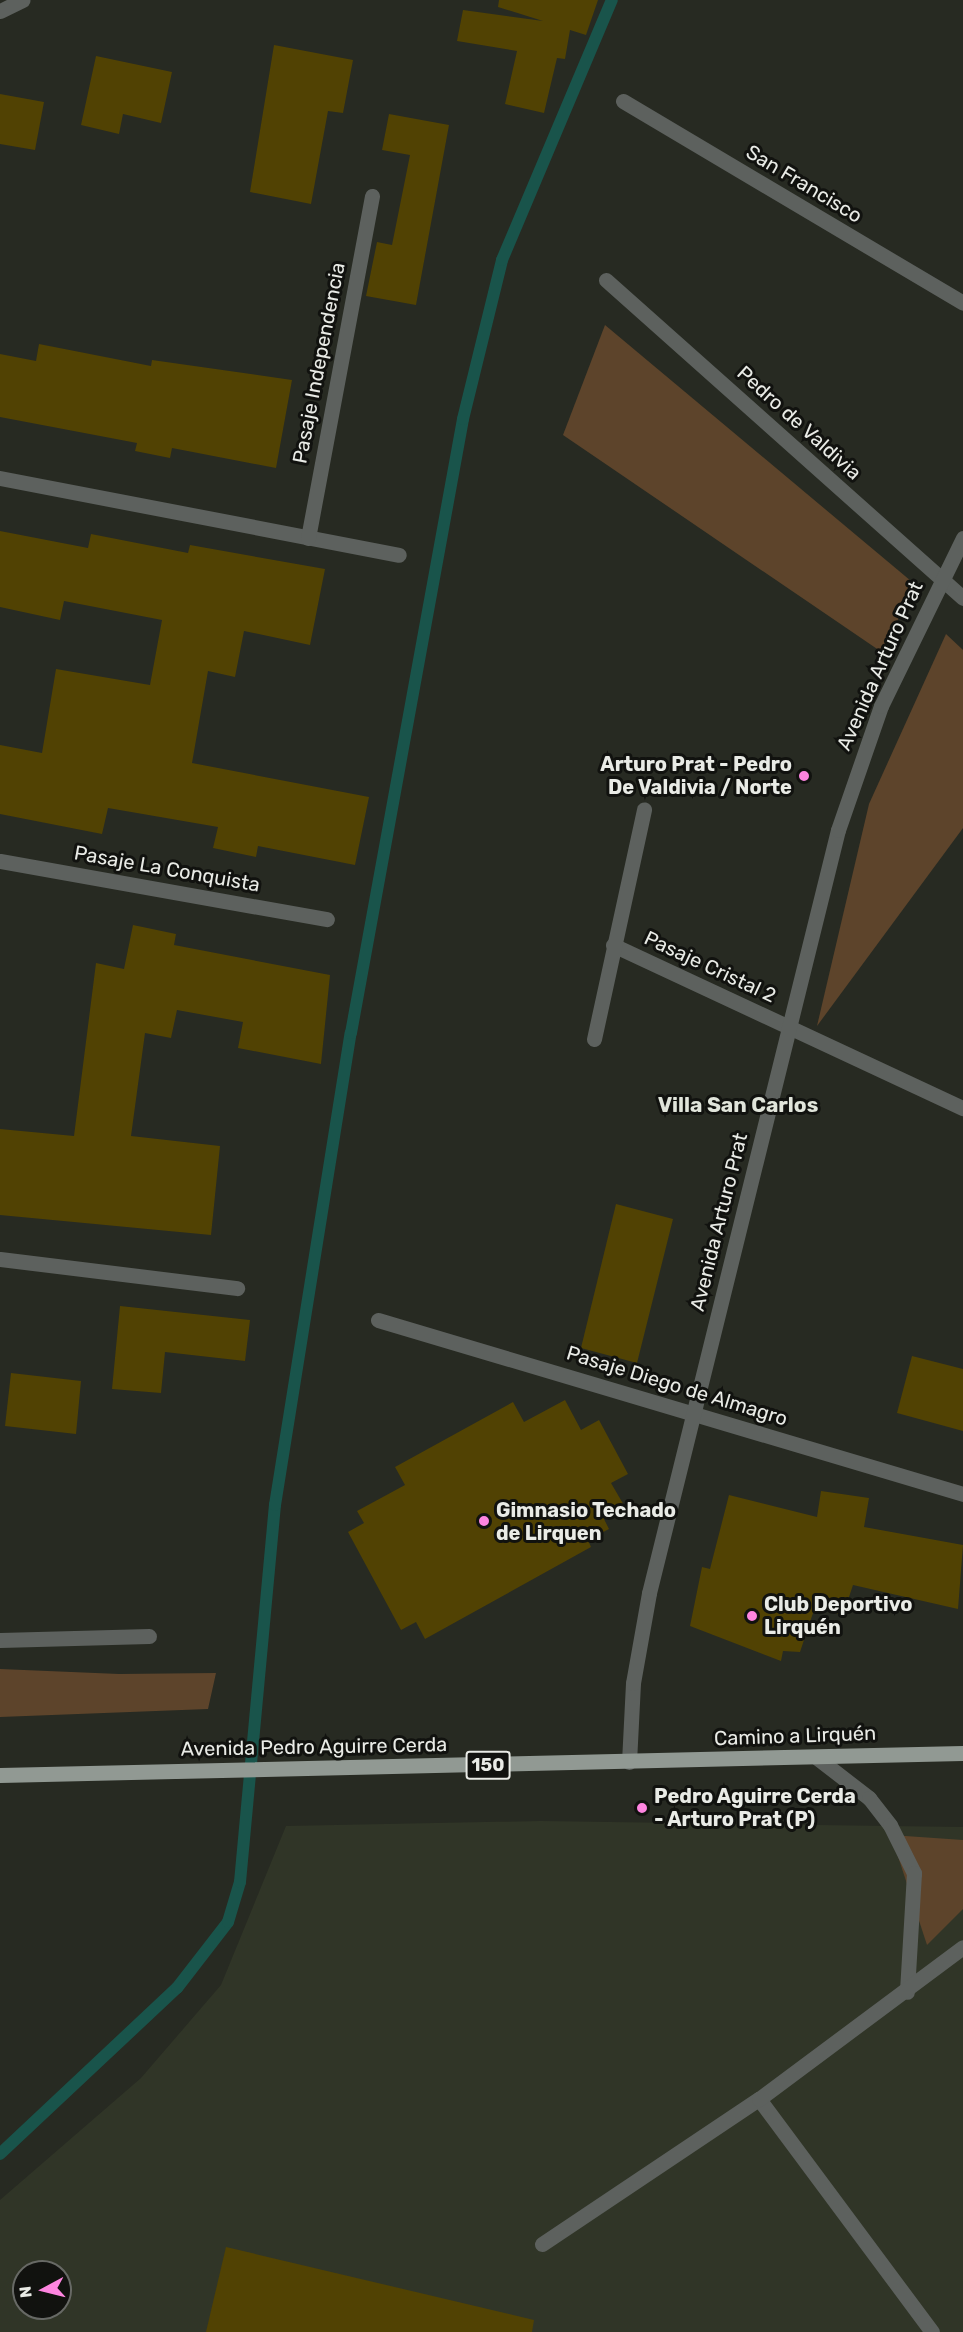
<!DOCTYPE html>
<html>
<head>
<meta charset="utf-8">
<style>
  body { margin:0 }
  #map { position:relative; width:963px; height:2332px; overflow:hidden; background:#272a22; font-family:Rubik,sans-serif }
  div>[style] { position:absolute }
  .built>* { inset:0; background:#303527 }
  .green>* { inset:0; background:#5d442b }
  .stream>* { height:12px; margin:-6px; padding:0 6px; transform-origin:6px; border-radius:6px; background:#19544b }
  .building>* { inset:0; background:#514203 }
  .minor>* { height:15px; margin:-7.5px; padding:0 7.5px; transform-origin:7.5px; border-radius:7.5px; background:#5d615e }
  .major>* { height:15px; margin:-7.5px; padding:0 7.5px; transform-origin:7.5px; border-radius:7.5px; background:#919993 }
  .dots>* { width:16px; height:16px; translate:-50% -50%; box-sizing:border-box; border:3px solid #11120f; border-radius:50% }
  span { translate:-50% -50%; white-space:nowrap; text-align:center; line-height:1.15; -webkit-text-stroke:6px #11120f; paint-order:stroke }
  .shield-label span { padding:2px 4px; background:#11120f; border:2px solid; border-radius:4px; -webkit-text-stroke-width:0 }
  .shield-label { font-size:18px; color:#e9ebe6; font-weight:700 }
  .street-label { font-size:20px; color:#e9ebe6 }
  .poi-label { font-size:20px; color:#e9ebe6; font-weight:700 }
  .right { translate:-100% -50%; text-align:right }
  .left { translate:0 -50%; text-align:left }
  .neighbourhood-label { font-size:21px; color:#e1e5db; font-weight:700 }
  .north { position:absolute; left:12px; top:2260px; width:60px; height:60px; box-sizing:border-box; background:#11120f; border:2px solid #676965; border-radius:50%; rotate:263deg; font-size:16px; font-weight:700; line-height:24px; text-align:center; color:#e9ebe6 }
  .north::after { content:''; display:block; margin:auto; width:21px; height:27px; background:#fe85e0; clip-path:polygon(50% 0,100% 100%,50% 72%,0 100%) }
</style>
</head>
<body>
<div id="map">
  <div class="built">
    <i style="clip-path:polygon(evenodd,541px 1821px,963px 1827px,963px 2332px,0 2332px,0 2200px,141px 2078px,221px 1985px,286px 1826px,541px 1821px,24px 2272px,60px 2272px,60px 2308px,24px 2308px,24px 2272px)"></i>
  </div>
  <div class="green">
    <i style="clip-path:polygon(605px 325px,911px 581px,886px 655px,563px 435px)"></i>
    <i style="clip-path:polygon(946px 634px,963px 650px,963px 828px,817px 1026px,869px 804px)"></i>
    <i style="clip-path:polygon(0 1669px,119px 1674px,216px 1673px,208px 1709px,0 1717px)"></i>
    <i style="clip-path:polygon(891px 1835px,963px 1840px,963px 1909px,927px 1945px)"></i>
  </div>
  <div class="stream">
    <i style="left:0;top:2154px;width:243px;rotate:-43.2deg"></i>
    <i style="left:177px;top:1988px;width:83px;rotate:-52.3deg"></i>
    <i style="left:228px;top:1922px;width:42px;rotate:-73.3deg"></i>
    <i style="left:240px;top:1882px;width:379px;rotate:-84.7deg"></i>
    <i style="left:275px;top:1505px;width:478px;rotate:-80.9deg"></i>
    <i style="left:351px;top:1033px;width:624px;rotate:-79.66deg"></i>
    <i style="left:463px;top:419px;width:164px;rotate:-76.2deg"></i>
    <i style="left:502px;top:260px;width:282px;rotate:-67.1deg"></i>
  </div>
  <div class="building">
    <i style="clip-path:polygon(499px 0,598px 0,586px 35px,570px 30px,565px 59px,557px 58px,544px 113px,505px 104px,517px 51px,457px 41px,463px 10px,543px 21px,498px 7px)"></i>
    <i style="clip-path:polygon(274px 45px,353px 60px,343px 113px,328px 111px,311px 204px,250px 192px)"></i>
    <i style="clip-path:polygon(96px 56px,172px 72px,161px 123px,123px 114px,119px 134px,81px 125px)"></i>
    <i style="clip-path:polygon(0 94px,44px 102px,35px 150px,0 144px)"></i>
    <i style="clip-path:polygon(389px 114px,449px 125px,416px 305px,366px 296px,377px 242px,392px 245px,410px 155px,382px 150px)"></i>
    <i style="clip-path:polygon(39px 344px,151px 366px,152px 360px,292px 380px,276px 468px,172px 448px,170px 458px,135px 451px,137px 443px,0 417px,0 354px,36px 361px)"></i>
    <i style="clip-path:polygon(0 531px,88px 548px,91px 534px,188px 553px,190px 545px,325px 569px,310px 645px,244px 631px,235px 677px,208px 671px,192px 763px,369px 797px,355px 865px,258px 846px,256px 857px,213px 848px,218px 827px,108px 808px,102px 834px,0 814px,0 745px,42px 753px,56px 669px,150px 685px,162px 620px,64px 601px,60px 620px,0 607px)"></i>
    <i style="clip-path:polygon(133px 925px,176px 934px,174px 945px,330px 975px,321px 1064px,238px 1048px,243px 1022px,177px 1010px,171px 1038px,145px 1033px,131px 1136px,220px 1146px,211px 1235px,0 1215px,0 1129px,74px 1136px,96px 963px,124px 969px)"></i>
    <i style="clip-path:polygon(616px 1204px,673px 1219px,637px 1363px,581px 1348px)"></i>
    <i style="clip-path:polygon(120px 1306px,250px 1320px,245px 1361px,165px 1352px,161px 1393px,112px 1389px)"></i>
    <i style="clip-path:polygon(912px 1356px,963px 1369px,963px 1431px,897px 1413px)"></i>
    <i style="clip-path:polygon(11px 1373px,81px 1381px,76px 1434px,5px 1426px)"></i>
    <i style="clip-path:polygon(565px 1400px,581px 1430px,599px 1420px,628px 1474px,611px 1483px,625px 1507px,604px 1519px,609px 1529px,588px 1540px,591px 1547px,425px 1639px,416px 1622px,401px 1630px,348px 1532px,364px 1523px,357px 1511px,405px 1485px,395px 1467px,513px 1402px,524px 1422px)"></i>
    <i style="clip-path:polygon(821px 1491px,869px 1498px,864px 1527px,963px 1545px,958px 1609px,853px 1585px,843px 1615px,815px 1607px,800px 1652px,783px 1651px,781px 1661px,690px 1626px,702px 1567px,710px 1569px,729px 1495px,817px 1517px)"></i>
    <i style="clip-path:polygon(226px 2247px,534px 2320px,532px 2332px,206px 2332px)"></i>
  </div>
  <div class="minor">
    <i style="left:0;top:11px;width:25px;rotate:-26deg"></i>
    <i style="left:623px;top:101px;width:395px;rotate:30.7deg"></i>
    <i style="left:606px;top:280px;width:478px;rotate:41.7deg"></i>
    <i style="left:0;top:478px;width:406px;rotate:10.9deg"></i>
    <i style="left:308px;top:538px;width:348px;rotate:-79.4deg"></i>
    <i style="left:0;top:861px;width:332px;rotate:10.1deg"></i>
    <i style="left:613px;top:945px;width:386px;rotate:25deg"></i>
    <i style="left:594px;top:1039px;width:235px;rotate:-77.7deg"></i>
    <i style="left:0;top:1259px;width:239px;rotate:7deg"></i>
    <i style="left:378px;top:1320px;width:610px;rotate:16.56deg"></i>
    <i style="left:0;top:1640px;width:149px;rotate:-1.5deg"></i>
    <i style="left:816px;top:1757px;width:67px;rotate:37.7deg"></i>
    <i style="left:869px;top:1798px;width:34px;rotate:52deg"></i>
    <i style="left:890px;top:1825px;width:54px;rotate:63.4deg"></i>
    <i style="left:914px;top:1873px;width:119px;rotate:93.4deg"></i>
    <i style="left:629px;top:1762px;width:79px;rotate:-87.1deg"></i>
    <i style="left:633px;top:1683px;width:91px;rotate:-79.9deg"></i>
    <i style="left:649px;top:1593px;width:786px;rotate:-76.09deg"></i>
    <i style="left:838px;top:830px;width:131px;rotate:-70.9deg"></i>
    <i style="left:881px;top:706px;width:187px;rotate:-64deg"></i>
    <i style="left:759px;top:2099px;width:290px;rotate:53.4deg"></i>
    <i style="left:542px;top:2244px;width:261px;rotate:-33.8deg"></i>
    <i style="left:759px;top:2099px;width:254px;rotate:-36.7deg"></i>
  </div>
  <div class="major">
    <i style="left:0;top:1775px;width:963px;rotate:-1.31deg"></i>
  </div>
  <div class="dots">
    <i style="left:804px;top:776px;background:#fe85e0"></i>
    <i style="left:484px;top:1521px;background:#fe85e0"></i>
    <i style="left:752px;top:1616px;background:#fe85e0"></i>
    <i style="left:642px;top:1808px;background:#fe85e0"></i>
  </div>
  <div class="shield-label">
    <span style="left:488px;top:1765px">150</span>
  </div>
  <div class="street-label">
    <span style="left:804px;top:184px;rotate:31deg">San Francisco</span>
    <span style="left:319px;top:363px;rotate:-79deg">Pasaje Independencia</span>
    <span style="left:799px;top:423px;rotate:42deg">Pedro de Valdivia</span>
    <span style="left:880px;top:666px;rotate:-66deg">Avenida Arturo Prat</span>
    <span style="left:167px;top:869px;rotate:10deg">Pasaje La Conquista</span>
    <span style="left:710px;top:967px;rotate:25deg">Pasaje Cristal 2</span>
    <span style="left:719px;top:1222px;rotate:-76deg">Avenida Arturo Prat</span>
    <span style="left:677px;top:1386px;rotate:17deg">Pasaje Diego de Almagro</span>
    <span style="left:795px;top:1736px;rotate:-2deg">Camino a Lirquén</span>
    <span style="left:314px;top:1747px;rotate:-1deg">Avenida Pedro Aguirre Cerda</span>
  </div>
  <div class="poi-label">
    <span class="right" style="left:792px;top:776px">Arturo Prat - Pedro<br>De Valdivia / Norte</span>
    <span class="left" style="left:496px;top:1522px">Gimnasio Techado<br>de Lirquen</span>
    <span class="left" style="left:764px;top:1616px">Club Deportivo<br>Lirquén</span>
    <span class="left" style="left:654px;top:1808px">Pedro Aguirre Cerda<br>- Arturo Prat (P)</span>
  </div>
  <div class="neighbourhood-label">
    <span style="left:738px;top:1105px">Villa San Carlos</span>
  </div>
  <div class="north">N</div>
</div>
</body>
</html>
